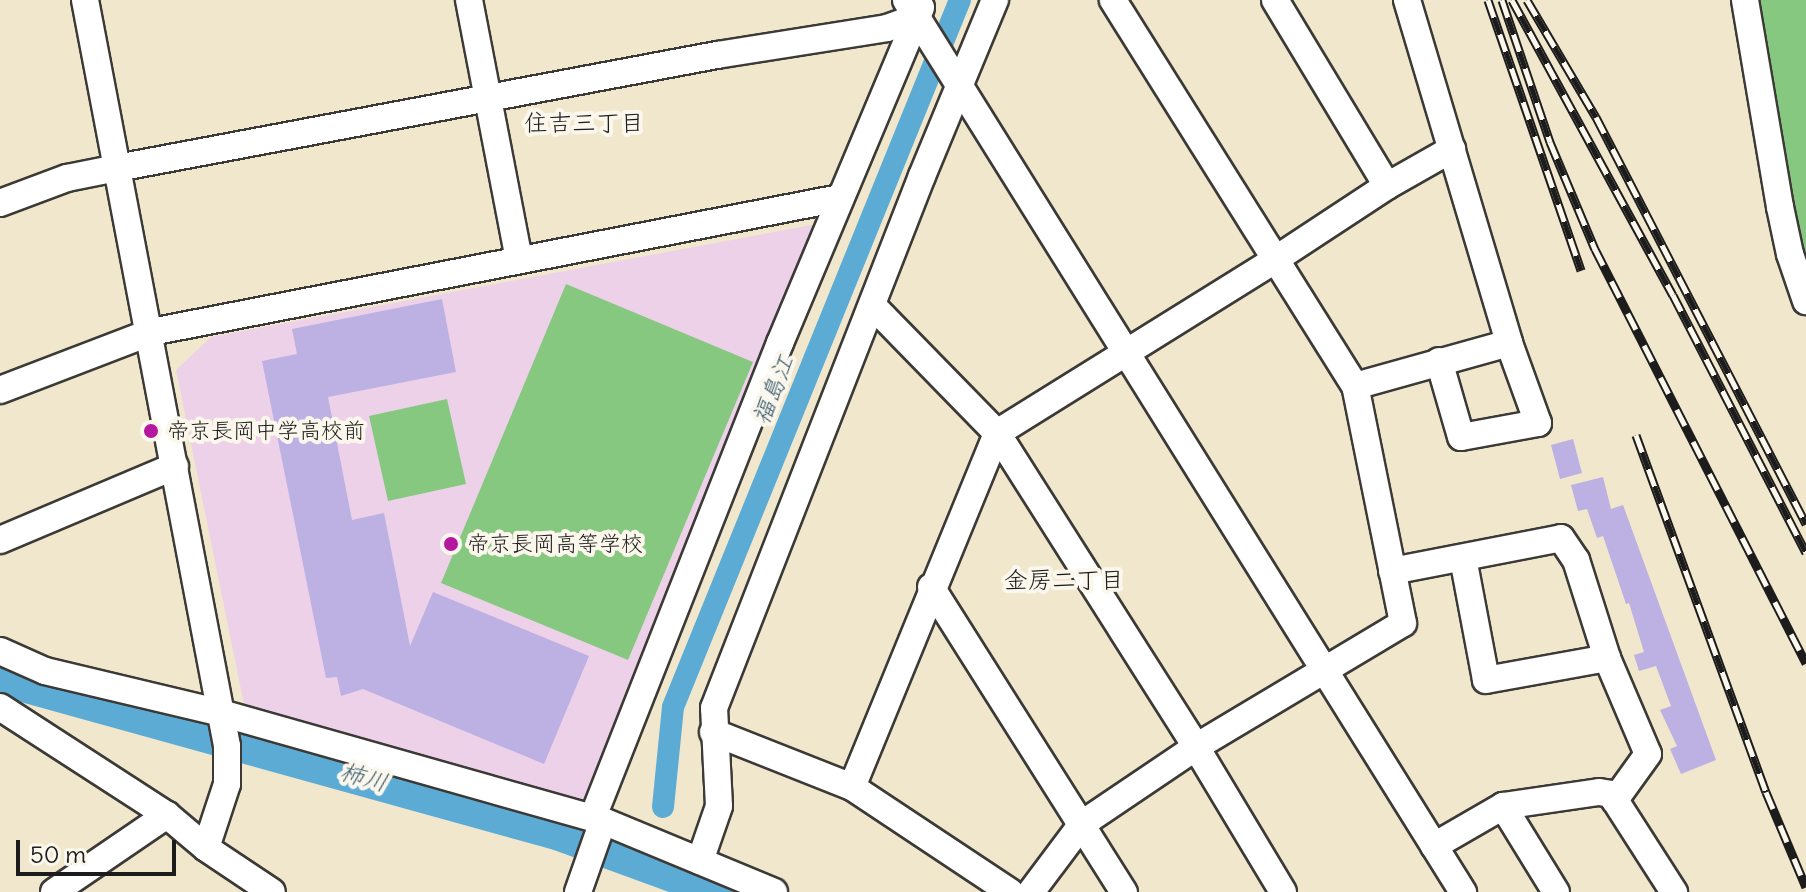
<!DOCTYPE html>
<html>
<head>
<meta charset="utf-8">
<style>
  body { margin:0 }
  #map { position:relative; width:1806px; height:892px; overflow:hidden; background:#f0e7cc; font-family:Delius,"Klee One",sans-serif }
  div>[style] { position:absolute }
  .built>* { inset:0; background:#edd1e9 }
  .green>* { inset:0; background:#87c880 }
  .canal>* { height:22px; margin:-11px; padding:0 11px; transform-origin:11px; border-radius:11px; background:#5babd5 }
  .river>* { height:38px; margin:-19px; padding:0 19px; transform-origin:19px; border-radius:19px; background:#5babd5 }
  .building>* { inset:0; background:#bdb0e3 }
  .roads { filter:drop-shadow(2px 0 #3c3a36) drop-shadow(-2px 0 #3c3a36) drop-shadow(0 2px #3c3a36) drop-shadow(0 -2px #3c3a36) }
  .minor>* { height:26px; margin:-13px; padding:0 13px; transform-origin:13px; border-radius:13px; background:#fff }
  .rail>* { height:9px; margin-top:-4.5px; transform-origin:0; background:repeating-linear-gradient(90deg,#fbf7ec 0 18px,#1c1c1c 0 36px); box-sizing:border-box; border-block:2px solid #1c1c1c }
  .dots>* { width:22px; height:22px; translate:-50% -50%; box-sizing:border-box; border:4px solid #fbf7ec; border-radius:50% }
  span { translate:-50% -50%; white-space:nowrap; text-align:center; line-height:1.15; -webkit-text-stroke:8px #fbf7ec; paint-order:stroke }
  .poi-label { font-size:22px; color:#1c1c1c }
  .left { translate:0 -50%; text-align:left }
  .neighbourhood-label { font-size:24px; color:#1c1c1c }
  .water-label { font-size:24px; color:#385c6f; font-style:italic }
  .scale { position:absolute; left:16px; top:840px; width:160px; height:36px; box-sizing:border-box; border:4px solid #1c1c1c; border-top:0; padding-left:10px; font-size:24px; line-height:28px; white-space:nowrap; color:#1c1c1c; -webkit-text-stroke:6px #fbf7ec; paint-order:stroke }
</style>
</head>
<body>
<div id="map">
  <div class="built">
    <i style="clip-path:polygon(817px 224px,581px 817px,247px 719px,176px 370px,211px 337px)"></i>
  </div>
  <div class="green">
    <i style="clip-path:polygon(1756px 0,1806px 0,1806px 276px,1796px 243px)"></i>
    <i style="clip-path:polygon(566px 284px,753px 362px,628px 660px,441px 583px)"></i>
    <i style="clip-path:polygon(447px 399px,466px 484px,388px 501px,369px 416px)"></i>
  </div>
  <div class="canal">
    <i style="left:663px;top:807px;width:100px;rotate:-84.3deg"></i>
    <i style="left:673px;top:707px;width:763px;rotate:-67.91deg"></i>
  </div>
  <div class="river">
    <i style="left:0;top:673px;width:25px;rotate:23deg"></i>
    <i style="left:23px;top:683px;width:554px;rotate:15.49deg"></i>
    <i style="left:557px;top:831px;width:179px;rotate:20deg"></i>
  </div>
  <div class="building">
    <i style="clip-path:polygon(442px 299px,456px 372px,328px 397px,352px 520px,384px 513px,410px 646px,433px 592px,589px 656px,544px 764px,363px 689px,341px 696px,337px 677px,326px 678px,262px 361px,297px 354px,292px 329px)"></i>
    <i style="clip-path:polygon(1573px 439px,1582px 473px,1560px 479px,1551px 445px)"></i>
    <i style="clip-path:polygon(1603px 477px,1611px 509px,1623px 505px,1716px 760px,1681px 774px,1670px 749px,1677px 746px,1660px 710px,1671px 706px,1656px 666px,1639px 671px,1634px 655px,1644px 652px,1629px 603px,1626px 604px,1603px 536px,1597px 538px,1587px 509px,1578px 511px,1571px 485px)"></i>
  </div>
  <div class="roads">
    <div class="minor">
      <i style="left:85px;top:0;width:759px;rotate:79.22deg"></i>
      <i style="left:227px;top:746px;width:38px;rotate:90deg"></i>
      <i style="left:227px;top:784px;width:67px;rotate:108.2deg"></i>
      <i style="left:469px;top:0;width:264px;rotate:79.1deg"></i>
      <i style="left:906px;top:0;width:1052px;rotate:58.02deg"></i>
      <i style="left:1275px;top:0;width:217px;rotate:58.9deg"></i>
      <i style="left:1407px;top:0;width:358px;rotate:73.4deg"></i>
      <i style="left:1509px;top:343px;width:85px;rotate:70.1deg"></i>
      <i style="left:1538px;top:423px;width:78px;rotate:169.7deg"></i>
      <i style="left:1461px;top:437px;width:79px;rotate:-106.1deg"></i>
      <i style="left:1745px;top:0;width:210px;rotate:80.4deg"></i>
      <i style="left:1780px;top:207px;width:48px;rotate:78deg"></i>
      <i style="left:1790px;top:254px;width:50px;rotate:71.2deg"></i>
      <i style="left:0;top:203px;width:72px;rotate:-20.5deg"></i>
      <i style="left:67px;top:178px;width:51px;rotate:-11.3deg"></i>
      <i style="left:117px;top:168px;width:611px;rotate:-10.67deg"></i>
      <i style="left:717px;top:55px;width:172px;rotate:-9deg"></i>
      <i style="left:887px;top:28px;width:33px;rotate:-20deg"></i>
      <i style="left:873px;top:306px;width:177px;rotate:45.7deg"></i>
      <i style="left:997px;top:433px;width:372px;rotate:57.6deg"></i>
      <i style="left:1196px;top:747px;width:169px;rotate:59deg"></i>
      <i style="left:1355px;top:386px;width:160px;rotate:-15.6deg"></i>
      <i style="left:0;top:390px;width:162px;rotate:-21deg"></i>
      <i style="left:151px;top:332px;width:702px;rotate:-11.01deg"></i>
      <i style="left:0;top:540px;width:190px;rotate:-22.9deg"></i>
      <i style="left:1463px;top:558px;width:124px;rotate:79.3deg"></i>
      <i style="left:1486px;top:680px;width:123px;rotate:-10.3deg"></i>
      <i style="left:1392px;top:571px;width:172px;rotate:-11deg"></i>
      <i style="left:1561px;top:538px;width:27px;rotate:56deg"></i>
      <i style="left:1576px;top:560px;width:103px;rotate:72.4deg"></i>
      <i style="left:1607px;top:658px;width:104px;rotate:66.9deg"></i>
      <i style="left:1648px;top:754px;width:57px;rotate:125.7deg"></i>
      <i style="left:931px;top:587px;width:361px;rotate:57.7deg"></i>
      <i style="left:0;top:651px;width:49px;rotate:24deg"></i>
      <i style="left:45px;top:671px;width:181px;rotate:13.4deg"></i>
      <i style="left:221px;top:713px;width:397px;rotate:15.8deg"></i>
      <i style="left:603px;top:821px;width:185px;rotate:22.5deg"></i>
      <i style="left:0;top:707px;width:199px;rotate:32.9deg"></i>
      <i style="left:167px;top:815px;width:51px;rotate:40.2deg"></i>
      <i style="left:206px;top:848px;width:79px;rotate:33.7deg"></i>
      <i style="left:713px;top:732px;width:149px;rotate:21.6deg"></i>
      <i style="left:852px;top:787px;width:190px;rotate:33.6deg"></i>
      <i style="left:852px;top:787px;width:383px;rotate:-67.7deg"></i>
      <i style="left:997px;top:433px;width:329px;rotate:-31.9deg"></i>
      <i style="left:1276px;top:259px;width:133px;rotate:-33.3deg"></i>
      <i style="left:1387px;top:186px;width:75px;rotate:-29.6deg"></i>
      <i style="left:1503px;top:806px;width:101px;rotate:58.4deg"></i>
      <i style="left:593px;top:817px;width:510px;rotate:-68.47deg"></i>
      <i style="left:780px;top:343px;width:364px;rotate:-67.2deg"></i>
      <i style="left:1434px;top:846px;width:80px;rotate:-30.1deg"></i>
      <i style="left:1503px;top:806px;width:97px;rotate:-8.3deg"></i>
      <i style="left:1599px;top:792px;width:12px;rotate:9deg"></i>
      <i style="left:1611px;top:794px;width:117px;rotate:57.3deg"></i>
      <i style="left:700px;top:861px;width:58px;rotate:-70.9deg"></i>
      <i style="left:719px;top:806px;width:98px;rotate:-92.9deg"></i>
      <i style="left:714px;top:708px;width:571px;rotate:-68.65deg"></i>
      <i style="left:922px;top:176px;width:191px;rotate:-67.5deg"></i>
      <i style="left:54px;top:892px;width:137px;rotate:-34.3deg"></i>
      <i style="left:578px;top:892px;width:75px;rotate:-70.6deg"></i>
      <i style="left:1031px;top:892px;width:85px;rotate:-53.1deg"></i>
      <i style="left:1082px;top:824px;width:138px;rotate:-34deg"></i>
      <i style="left:1196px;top:747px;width:241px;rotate:-30.9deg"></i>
      <i style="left:1403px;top:623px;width:242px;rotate:-101.4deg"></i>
      <i style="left:1355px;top:386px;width:456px;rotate:-122.1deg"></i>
    </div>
  </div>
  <div class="rail">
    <i style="left:1488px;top:0;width:286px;rotate:71deg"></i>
    <i style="left:1502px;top:0;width:150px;rotate:71.3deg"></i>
    <i style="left:1550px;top:142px;width:116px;rotate:67.2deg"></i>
    <i style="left:1595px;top:249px;width:465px;rotate:63deg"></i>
    <i style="left:1512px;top:0;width:336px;rotate:61.4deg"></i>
    <i style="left:1673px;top:295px;width:290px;rotate:62.7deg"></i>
    <i style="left:1527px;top:0;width:136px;rotate:59.5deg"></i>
    <i style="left:1596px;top:117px;width:458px;rotate:62.7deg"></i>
    <i style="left:1636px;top:435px;width:380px;rotate:70deg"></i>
    <i style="left:1766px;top:792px;width:103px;rotate:67.2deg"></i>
  </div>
  <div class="dots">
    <i style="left:151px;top:431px;background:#b5179e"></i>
    <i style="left:451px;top:544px;background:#b5179e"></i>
  </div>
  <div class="poi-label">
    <span class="left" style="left:167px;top:431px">帝京長岡中学高校前</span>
    <span class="left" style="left:467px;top:544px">帝京長岡高等学校</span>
  </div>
  <div class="neighbourhood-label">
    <span style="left:584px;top:123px">住吉三丁目</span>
    <span style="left:1064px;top:580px">金房二丁目</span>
  </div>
  <div class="water-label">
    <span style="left:773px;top:390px;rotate:-68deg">福島江</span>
    <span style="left:364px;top:777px;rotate:16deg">柿川</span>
  </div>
  <div class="scale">50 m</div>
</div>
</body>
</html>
